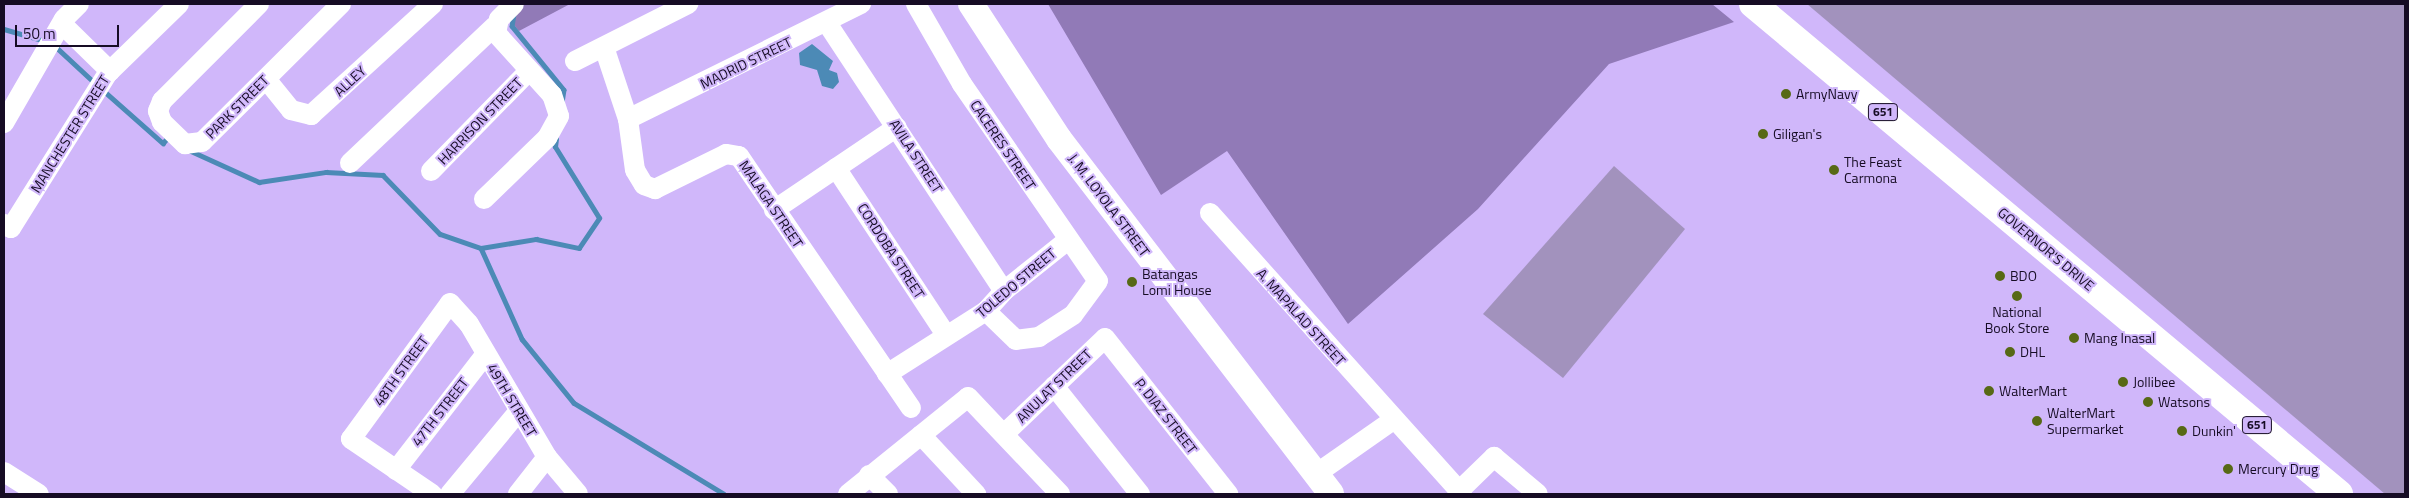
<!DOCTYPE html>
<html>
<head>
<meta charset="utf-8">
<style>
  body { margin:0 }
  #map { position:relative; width:2409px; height:498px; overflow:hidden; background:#d0b7fa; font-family:"Titillium Web",sans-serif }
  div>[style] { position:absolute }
  .green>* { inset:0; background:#a292bd }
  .forest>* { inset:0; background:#917ab7 }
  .water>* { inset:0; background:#4c8ab6 }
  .stream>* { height:4.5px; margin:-2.25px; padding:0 2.25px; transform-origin:2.25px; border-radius:2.25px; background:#4c8ab6 }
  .minor>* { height:20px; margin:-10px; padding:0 10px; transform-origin:10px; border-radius:10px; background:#fff }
  .major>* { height:26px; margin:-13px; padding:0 13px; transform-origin:13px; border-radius:13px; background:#fff }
  .highway>* { height:28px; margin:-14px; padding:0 14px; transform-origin:14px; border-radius:14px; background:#fff }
  .dots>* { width:14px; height:14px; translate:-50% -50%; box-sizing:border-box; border:2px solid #d0b7fa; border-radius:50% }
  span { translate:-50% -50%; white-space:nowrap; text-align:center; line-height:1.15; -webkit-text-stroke:4px #d0b7fa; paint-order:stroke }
  .shield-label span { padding:1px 4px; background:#d0b7fa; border:1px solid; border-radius:4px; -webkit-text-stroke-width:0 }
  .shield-label { font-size:12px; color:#160c24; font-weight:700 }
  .street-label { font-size:14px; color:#160c24 }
  .poi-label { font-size:14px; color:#160c24 }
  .left { translate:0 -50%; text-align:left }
  .frame { position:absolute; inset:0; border:5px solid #160c24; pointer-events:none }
  .scale { position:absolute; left:15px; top:25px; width:104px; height:22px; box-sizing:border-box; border:2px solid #160c24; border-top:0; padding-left:6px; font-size:15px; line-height:18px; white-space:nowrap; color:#160c24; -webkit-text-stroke:4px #d0b7fa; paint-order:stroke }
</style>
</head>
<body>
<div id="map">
  <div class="green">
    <i style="clip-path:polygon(1807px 4px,2405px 4px,2405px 494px,2385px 494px)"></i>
    <i style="clip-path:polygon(1614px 166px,1685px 229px,1563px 378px,1483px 314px)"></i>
  </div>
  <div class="forest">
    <i style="clip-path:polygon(507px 4px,570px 4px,519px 31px,514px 25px,516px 8px)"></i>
    <i style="clip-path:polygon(1048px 4px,1712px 4px,1734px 22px,1609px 64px,1478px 209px,1348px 324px,1227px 151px,1161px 195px)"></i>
  </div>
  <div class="water">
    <i style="clip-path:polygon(812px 44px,833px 61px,829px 70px,837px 73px,839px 82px,833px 89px,822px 86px,817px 70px,800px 65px,799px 53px)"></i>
  </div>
  <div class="stream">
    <i style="left:514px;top:14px;width:12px;rotate:99deg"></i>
    <i style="left:512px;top:26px;width:82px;rotate:50.9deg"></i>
    <i style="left:564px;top:90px;width:12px;rotate:99deg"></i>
    <i style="left:4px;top:29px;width:43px;rotate:16.3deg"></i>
    <i style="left:55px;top:46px;width:54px;rotate:42.8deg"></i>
    <i style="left:104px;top:91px;width:79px;rotate:41.4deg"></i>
    <i style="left:163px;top:143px;width:9px;rotate:-49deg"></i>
    <i style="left:191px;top:151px;width:75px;rotate:24.5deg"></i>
    <i style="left:259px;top:182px;width:68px;rotate:-8.5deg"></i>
    <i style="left:326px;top:172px;width:57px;rotate:3deg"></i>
    <i style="left:383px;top:175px;width:82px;rotate:46deg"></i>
    <i style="left:440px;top:234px;width:43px;rotate:18.9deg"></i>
    <i style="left:481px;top:248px;width:56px;rotate:-9.3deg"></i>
    <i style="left:536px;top:239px;width:44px;rotate:11.8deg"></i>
    <i style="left:579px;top:248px;width:36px;rotate:-56deg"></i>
    <i style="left:599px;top:218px;width:84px;rotate:-121.8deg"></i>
    <i style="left:555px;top:147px;width:8px;rotate:-83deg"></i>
    <i style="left:481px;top:248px;width:100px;rotate:65.7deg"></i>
    <i style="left:522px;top:339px;width:82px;rotate:50.9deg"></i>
    <i style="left:574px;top:403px;width:175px;rotate:31.2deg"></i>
  </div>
  <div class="minor">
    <i style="left:259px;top:4px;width:137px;rotate:135deg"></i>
    <i style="left:162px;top:101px;width:11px;rotate:112deg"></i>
    <i style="left:158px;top:111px;width:12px;rotate:70deg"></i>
    <i style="left:162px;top:122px;width:32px;rotate:44deg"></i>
    <i style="left:185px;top:144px;width:17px;rotate:-7deg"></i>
    <i style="left:202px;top:142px;width:196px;rotate:-44.8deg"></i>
    <i style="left:916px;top:4px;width:92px;rotate:60.1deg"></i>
    <i style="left:962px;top:84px;width:239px;rotate:55.4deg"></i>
    <i style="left:1098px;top:281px;width:42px;rotate:126.3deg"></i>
    <i style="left:1073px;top:315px;width:40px;rotate:147.1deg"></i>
    <i style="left:1039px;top:337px;width:23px;rotate:173deg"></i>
    <i style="left:1016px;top:340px;width:42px;rotate:-136deg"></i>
    <i style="left:827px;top:23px;width:321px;rotate:56.6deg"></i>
    <i style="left:63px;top:25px;width:66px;rotate:44.4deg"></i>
    <i style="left:604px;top:47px;width:76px;rotate:71.6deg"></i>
    <i style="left:628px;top:119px;width:51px;rotate:82.2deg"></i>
    <i style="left:635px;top:170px;width:17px;rotate:59deg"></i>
    <i style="left:644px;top:185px;width:12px;rotate:20deg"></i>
    <i style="left:655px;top:189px;width:79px;rotate:-26.2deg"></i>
    <i style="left:726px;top:154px;width:13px;rotate:9deg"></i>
    <i style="left:739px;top:156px;width:305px;rotate:55.7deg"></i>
    <i style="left:575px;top:61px;width:127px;rotate:-26.8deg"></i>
    <i style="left:266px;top:79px;width:40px;rotate:51deg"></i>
    <i style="left:291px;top:110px;width:21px;rotate:14deg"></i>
    <i style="left:311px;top:115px;width:165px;rotate:-42.3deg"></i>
    <i style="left:628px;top:119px;width:260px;rotate:-26.3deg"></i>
    <i style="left:4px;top:123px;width:120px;rotate:-60deg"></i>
    <i style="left:64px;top:19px;width:21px;rotate:-45deg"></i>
    <i style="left:350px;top:163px;width:199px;rotate:-43.4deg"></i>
    <i style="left:836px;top:168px;width:200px;rotate:56.6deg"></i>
    <i style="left:431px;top:171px;width:140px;rotate:-45.6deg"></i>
    <i style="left:484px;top:199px;width:88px;rotate:-44.1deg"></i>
    <i style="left:547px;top:138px;width:25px;rotate:-61deg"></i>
    <i style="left:559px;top:116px;width:22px;rotate:-108deg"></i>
    <i style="left:552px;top:95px;width:84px;rotate:-132.1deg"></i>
    <i style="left:496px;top:33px;width:14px;rotate:-78deg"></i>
    <i style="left:499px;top:19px;width:21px;rotate:-45deg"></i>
    <i style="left:774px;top:210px;width:148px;rotate:-34deg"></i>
    <i style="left:1210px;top:213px;width:377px;rotate:48.1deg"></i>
    <i style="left:4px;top:224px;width:8px;rotate:30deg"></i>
    <i style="left:11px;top:228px;width:183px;rotate:-58deg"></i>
    <i style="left:108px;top:73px;width:99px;rotate:-44.2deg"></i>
    <i style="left:887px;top:374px;width:117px;rotate:-32.5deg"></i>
    <i style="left:986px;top:311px;width:27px;rotate:-48deg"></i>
    <i style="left:1004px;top:291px;width:82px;rotate:-38.6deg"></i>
    <i style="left:1054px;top:386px;width:138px;rotate:51.5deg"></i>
    <i style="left:1004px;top:434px;width:139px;rotate:-43.5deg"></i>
    <i style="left:1105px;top:338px;width:199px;rotate:51.7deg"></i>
    <i style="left:921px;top:435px;width:81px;rotate:47deg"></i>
    <i style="left:396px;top:470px;width:145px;rotate:-52.3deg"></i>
    <i style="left:4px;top:472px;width:41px;rotate:32.2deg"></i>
    <i style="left:1316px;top:474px;width:94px;rotate:-35deg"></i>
    <i style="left:869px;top:475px;width:27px;rotate:45deg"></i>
    <i style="left:1459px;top:491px;width:49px;rotate:-44.2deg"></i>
    <i style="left:1494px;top:457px;width:57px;rotate:40.1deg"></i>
    <i style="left:432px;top:494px;width:98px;rotate:-145.8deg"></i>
    <i style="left:351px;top:439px;width:168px;rotate:-53.9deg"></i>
    <i style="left:450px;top:303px;width:28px;rotate:48deg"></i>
    <i style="left:469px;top:324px;width:154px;rotate:59.6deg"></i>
    <i style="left:547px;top:457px;width:48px;rotate:50deg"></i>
    <i style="left:450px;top:494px;width:108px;rotate:-50.3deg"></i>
    <i style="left:518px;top:494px;width:47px;rotate:-51.9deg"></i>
    <i style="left:848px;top:494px;width:154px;rotate:-38.9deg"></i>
    <i style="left:968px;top:397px;width:134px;rotate:46.5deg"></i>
  </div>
  <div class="major">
    <i style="left:971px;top:4px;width:161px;rotate:56.9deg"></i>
    <i style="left:1059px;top:139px;width:447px;rotate:52.5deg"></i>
  </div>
  <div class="highway">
    <i style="left:1753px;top:4px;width:764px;rotate:39.9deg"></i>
  </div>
  <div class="dots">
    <i style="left:1786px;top:94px;background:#576915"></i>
    <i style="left:1763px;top:134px;background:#576915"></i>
    <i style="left:1834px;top:170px;background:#576915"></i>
    <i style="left:2000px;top:276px;background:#576915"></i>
    <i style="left:1132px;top:282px;background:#576915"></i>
    <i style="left:2017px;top:296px;background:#576915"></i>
    <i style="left:2074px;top:338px;background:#576915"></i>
    <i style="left:2010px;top:352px;background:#576915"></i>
    <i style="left:2123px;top:382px;background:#576915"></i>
    <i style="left:1989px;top:391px;background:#576915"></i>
    <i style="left:2148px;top:402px;background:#576915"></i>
    <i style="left:2037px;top:421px;background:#576915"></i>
    <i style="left:2182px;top:431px;background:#576915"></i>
    <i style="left:2228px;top:469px;background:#576915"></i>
  </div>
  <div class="shield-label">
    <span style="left:1883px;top:112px">651</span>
    <span style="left:2257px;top:425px">651</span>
  </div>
  <div class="street-label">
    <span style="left:746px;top:63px;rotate:-26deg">MADRID STREET</span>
    <span style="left:350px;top:81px;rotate:-43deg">ALLEY</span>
    <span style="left:237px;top:107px;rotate:-45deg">PARK STREET</span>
    <span style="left:480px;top:121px;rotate:-46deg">HARRISON STREET</span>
    <span style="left:70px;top:134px;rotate:-58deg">MANCHESTER STREET</span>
    <span style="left:1003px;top:145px;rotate:56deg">CACERES STREET</span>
    <span style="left:916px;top:156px;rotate:57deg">AVILA STREET</span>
    <span style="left:771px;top:204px;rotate:56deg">MALAGA STREET</span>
    <span style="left:1109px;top:205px;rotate:53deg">J. M. LOYOLA STREET</span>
    <span style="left:2046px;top:249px;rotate:40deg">GOVERNOR'S DRIVE</span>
    <span style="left:891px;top:251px;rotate:57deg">CORDOBA STREET</span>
    <span style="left:1016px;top:283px;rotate:-40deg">TOLEDO STREET</span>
    <span style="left:1301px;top:317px;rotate:48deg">A. MAPALAD STREET</span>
    <span style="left:401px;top:371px;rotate:-54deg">48TH STREET</span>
    <span style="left:1054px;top:386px;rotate:-44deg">ANULAT STREET</span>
    <span style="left:512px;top:400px;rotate:59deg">49TH STREET</span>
    <span style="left:440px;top:412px;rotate:-52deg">47TH STREET</span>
    <span style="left:1166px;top:416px;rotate:52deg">P. DIAZ STREET</span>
  </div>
  <div class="poi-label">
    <span class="left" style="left:1796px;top:94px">ArmyNavy</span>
    <span class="left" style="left:1773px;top:134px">Giligan's</span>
    <span class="left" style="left:1844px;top:170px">The Feast<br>Carmona</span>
    <span class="left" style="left:1142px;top:282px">Batangas<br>Lomi House</span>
    <span class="left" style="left:2010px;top:276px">BDO</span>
    <span style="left:2017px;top:320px">National<br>Book Store</span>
    <span class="left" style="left:2084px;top:338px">Mang Inasal</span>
    <span class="left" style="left:2020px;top:352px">DHL</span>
    <span class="left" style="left:2133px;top:382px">Jollibee</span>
    <span class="left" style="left:1999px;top:391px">WalterMart</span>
    <span class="left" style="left:2158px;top:402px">Watsons</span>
    <span class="left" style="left:2047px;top:421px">WalterMart<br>Supermarket</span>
    <span class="left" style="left:2192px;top:431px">Dunkin'</span>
    <span class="left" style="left:2238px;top:469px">Mercury Drug</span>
  </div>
  <div class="frame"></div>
  <div class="scale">50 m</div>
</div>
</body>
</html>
